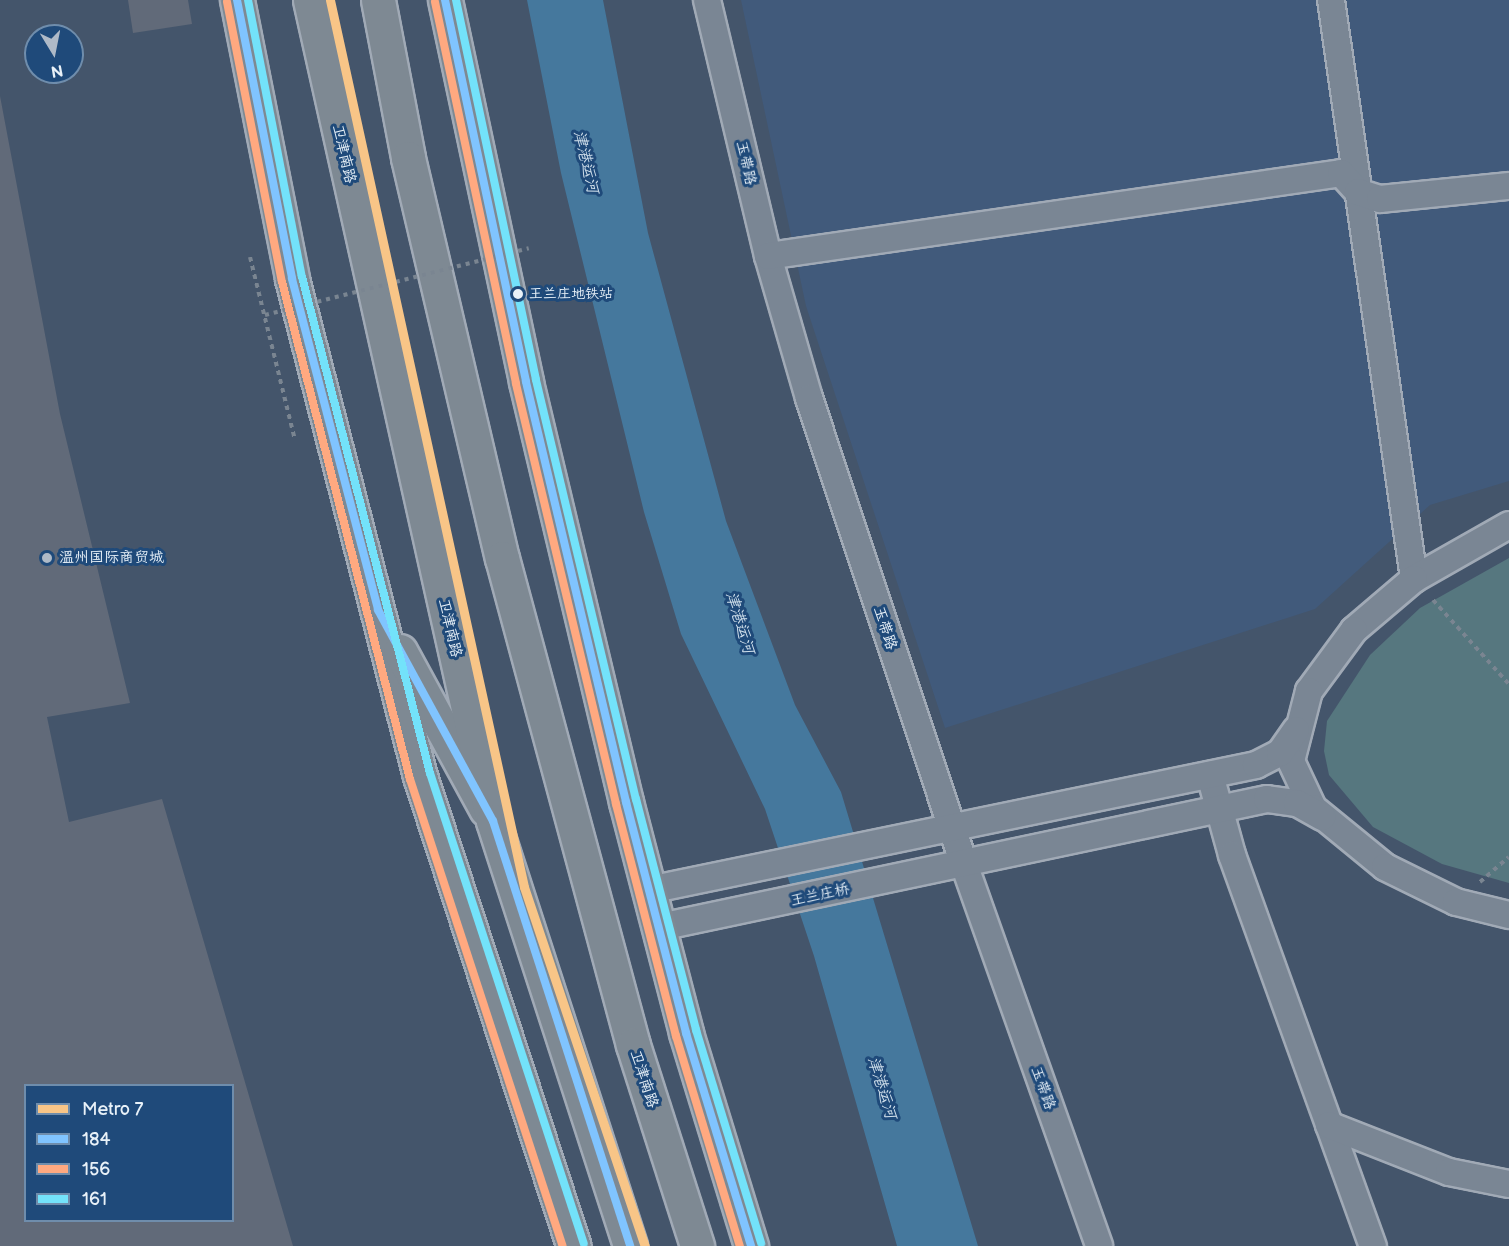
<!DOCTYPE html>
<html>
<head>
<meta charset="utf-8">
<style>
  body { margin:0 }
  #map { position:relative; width:1509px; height:1246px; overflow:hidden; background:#44556b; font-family:"Balsamiq Sans","LXGW WenKai TC",sans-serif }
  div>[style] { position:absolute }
  .built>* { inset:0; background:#415a7b }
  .green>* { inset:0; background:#56777f }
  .water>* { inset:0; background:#45789d }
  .building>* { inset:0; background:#616a79 }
  .path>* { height:4px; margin-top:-2px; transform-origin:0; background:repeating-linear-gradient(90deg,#7a8591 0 4.5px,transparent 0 9px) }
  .roads { filter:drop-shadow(2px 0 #a1aab6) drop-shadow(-2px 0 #a1aab6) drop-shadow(0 2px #a1aab6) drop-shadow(0 -2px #a1aab6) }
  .street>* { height:26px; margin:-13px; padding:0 13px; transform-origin:13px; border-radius:13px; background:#7a8694 }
  .primary>* { height:33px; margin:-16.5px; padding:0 16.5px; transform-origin:16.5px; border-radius:16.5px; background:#7e8993 }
  .highway>* { height:33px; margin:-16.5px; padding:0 16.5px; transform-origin:16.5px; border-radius:16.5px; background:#7e8993 }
  .path-bridge>* { height:4px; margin-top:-2px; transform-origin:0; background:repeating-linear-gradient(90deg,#7a8591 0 4.5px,transparent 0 9px) }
  .bus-1>* { height:8px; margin:-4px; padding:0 4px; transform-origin:4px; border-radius:4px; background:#80c4ff }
  .bus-2>* { height:8px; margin:-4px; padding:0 4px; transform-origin:4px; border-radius:4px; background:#ffa980 }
  .bus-3>* { height:8px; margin:-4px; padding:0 4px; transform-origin:4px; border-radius:4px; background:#73e2fa }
  .metro-1>* { height:9px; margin:-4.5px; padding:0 4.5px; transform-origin:4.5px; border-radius:4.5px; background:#f8c587 }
  .dots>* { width:16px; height:16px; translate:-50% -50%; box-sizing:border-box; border:3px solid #1f4a7a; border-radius:50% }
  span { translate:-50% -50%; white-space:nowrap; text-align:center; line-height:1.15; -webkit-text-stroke:6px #1f4a7a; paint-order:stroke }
  .bus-label { font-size:14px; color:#e8f1f8 }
  .left { translate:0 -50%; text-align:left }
  .street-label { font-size:15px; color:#e8f1f8 }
  .poi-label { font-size:15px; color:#e8f1f8 }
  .water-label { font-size:16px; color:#d0dfeb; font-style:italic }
  .legend { position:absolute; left:24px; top:1084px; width:210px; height:138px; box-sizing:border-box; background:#1f4a7a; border:2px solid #6f8dac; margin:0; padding:8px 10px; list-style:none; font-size:18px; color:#e8f1f8 }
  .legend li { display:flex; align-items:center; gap:12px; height:30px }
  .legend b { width:30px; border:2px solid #6f8dac }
  .north { position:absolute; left:24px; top:24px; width:60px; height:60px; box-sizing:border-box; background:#1f4a7a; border:2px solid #6f8dac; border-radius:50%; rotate:170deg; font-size:16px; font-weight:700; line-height:24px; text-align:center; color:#e8f1f8 }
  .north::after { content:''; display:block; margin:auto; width:21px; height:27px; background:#afbac7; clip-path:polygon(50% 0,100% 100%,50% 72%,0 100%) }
</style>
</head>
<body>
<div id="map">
  <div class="built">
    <i style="clip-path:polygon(741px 0,1509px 0,1509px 481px,1430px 505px,1315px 609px,945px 728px,806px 306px)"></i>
  </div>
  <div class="green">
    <i style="clip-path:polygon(1509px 558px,1509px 883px,1442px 864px,1373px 827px,1329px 775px,1324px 751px,1327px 721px,1370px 655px,1420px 608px)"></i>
  </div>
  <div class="water">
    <i style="clip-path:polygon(527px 0,603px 0,648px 233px,726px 521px,795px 705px,841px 792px,978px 1246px,897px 1246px,814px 956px,765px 809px,681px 634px,644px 512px,561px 173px)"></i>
  </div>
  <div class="building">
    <i style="clip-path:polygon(128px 0,188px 0,192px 24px,133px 33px)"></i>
    <i style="clip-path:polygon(evenodd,0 96px,60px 414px,130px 703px,47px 717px,69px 822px,162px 799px,293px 1246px,0 1246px,0 96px,26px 1086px,232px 1086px,232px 1220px,26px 1220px,26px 1086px)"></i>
  </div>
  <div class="path">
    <i style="left:250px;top:257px;width:188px;rotate:76.2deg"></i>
    <i style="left:1433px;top:600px;width:113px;rotate:47.9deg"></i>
    <i style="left:1480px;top:882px;width:38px;rotate:-41deg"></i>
  </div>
  <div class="roads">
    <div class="street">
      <i style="left:707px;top:0;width:263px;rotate:76.6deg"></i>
      <i style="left:768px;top:256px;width:148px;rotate:73.9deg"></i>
      <i style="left:809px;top:398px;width:491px;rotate:71.6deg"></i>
      <i style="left:964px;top:864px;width:405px;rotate:70.5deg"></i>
      <i style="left:1331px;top:0;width:585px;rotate:81.84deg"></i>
      <i style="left:768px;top:256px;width:579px;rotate:-8.24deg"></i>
      <i style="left:1341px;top:173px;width:25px;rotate:48deg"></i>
      <i style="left:1358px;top:192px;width:23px;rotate:18deg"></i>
      <i style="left:1380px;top:199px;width:130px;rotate:-5.8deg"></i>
      <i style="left:1509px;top:525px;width:109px;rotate:150.4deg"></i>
      <i style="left:1414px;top:579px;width:79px;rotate:139.6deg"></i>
      <i style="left:1354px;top:630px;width:76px;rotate:126.4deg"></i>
      <i style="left:1309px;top:691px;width:72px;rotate:104.4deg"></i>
      <i style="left:1291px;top:761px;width:52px;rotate:64.9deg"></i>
      <i style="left:1313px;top:808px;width:93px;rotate:39.3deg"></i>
      <i style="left:1385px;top:867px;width:79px;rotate:26.2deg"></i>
      <i style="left:1456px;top:902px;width:55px;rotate:13.8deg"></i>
      <i style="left:1210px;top:775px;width:83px;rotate:74.6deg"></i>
      <i style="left:1232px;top:855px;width:416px;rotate:70.2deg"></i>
      <i style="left:649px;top:890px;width:620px;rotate:-11.64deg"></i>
      <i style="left:1256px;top:765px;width:27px;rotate:-27deg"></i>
      <i style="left:1280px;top:753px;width:28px;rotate:-55deg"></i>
      <i style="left:660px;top:927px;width:620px;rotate:-11.91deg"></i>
      <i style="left:1267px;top:799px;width:30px;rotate:8deg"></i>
      <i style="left:1297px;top:803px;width:29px;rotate:29deg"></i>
      <i style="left:1329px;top:1125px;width:129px;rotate:21.4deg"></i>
      <i style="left:1449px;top:1172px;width:61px;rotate:11.3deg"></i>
    </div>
    <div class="primary">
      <i style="left:237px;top:0;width:284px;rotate:78.8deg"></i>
      <i style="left:292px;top:279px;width:513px;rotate:75.56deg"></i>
      <i style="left:420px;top:776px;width:495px;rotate:71.9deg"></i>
      <i style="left:445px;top:0;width:390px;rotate:78deg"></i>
      <i style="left:526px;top:382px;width:432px;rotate:76.6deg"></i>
      <i style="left:626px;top:802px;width:239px;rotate:75.4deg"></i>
      <i style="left:686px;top:1033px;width:223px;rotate:73deg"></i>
      <i style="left:400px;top:651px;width:180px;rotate:61.4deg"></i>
    </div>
    <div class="highway">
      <i style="left:310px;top:0;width:841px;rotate:77.43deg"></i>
      <i style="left:493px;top:821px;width:447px;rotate:72.1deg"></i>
      <i style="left:378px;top:0;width:161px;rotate:79.2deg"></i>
      <i style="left:408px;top:158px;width:411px;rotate:76.8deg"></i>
      <i style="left:502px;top:558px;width:504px;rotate:74.94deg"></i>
      <i style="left:633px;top:1045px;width:211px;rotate:72.3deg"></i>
    </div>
  </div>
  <div class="path-bridge">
    <i style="left:265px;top:315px;width:272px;rotate:-14.2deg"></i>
  </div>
  <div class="bus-1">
    <i style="left:237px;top:0;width:284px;rotate:78.8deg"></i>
    <i style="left:292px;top:279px;width:342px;rotate:75.4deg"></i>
    <i style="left:378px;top:610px;width:240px;rotate:61.4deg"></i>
    <i style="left:493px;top:821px;width:447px;rotate:72.1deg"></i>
    <i style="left:445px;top:0;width:390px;rotate:78deg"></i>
    <i style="left:526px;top:382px;width:432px;rotate:76.6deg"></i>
    <i style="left:626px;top:802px;width:239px;rotate:75.4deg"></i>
    <i style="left:686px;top:1033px;width:223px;rotate:73deg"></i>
  </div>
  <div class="bus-2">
    <i style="left:227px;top:2px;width:285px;rotate:78.9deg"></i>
    <i style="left:282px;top:282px;width:513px;rotate:75.56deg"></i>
    <i style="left:410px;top:779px;width:491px;rotate:71.9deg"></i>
    <i style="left:435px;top:2px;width:390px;rotate:78deg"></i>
    <i style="left:516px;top:384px;width:432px;rotate:76.6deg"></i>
    <i style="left:616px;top:804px;width:240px;rotate:75.5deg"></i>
    <i style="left:676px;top:1036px;width:220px;rotate:73.1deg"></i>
  </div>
  <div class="bus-3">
    <i style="left:248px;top:0;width:282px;rotate:79deg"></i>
    <i style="left:302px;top:277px;width:512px;rotate:75.53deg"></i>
    <i style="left:430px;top:773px;width:495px;rotate:71.9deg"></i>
    <i style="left:456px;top:0;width:388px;rotate:78.1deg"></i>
    <i style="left:536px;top:380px;width:431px;rotate:76.6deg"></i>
    <i style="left:636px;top:799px;width:239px;rotate:75.4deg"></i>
    <i style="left:696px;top:1030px;width:223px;rotate:73deg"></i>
  </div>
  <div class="metro-1">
    <i style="left:330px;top:0;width:908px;rotate:77.66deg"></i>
    <i style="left:524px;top:887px;width:379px;rotate:71.4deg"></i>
  </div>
  <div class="dots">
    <i style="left:518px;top:294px;background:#e8f1f8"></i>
    <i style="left:47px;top:558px;background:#afbac7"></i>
  </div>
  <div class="bus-label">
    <span class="left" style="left:529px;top:294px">王兰庄地铁站</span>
  </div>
  <div class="street-label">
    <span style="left:344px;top:154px;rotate:77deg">卫津南路</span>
    <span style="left:746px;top:163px;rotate:77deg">玉带路</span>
    <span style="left:450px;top:628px;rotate:77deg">卫津南路</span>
    <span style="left:885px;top:628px;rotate:72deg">玉带路</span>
    <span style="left:820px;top:895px;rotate:-12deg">王兰庄桥</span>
    <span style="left:644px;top:1079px;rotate:72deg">卫津南路</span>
    <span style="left:1043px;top:1088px;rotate:70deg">玉带路</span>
  </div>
  <div class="poi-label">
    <span class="left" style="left:59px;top:558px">温州国际商贸城</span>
  </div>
  <div class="water-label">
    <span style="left:585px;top:162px;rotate:77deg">津港运河</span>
    <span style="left:739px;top:623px;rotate:73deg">津港运河</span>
    <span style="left:881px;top:1088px;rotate:73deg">津港运河</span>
  </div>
  <ul class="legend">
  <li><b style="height:8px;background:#f8c587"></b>Metro 7</li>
  <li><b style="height:8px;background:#80c4ff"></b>184</li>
  <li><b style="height:8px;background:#ffa980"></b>156</li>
  <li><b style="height:8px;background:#73e2fa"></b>161</li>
  </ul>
  <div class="north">N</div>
</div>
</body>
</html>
